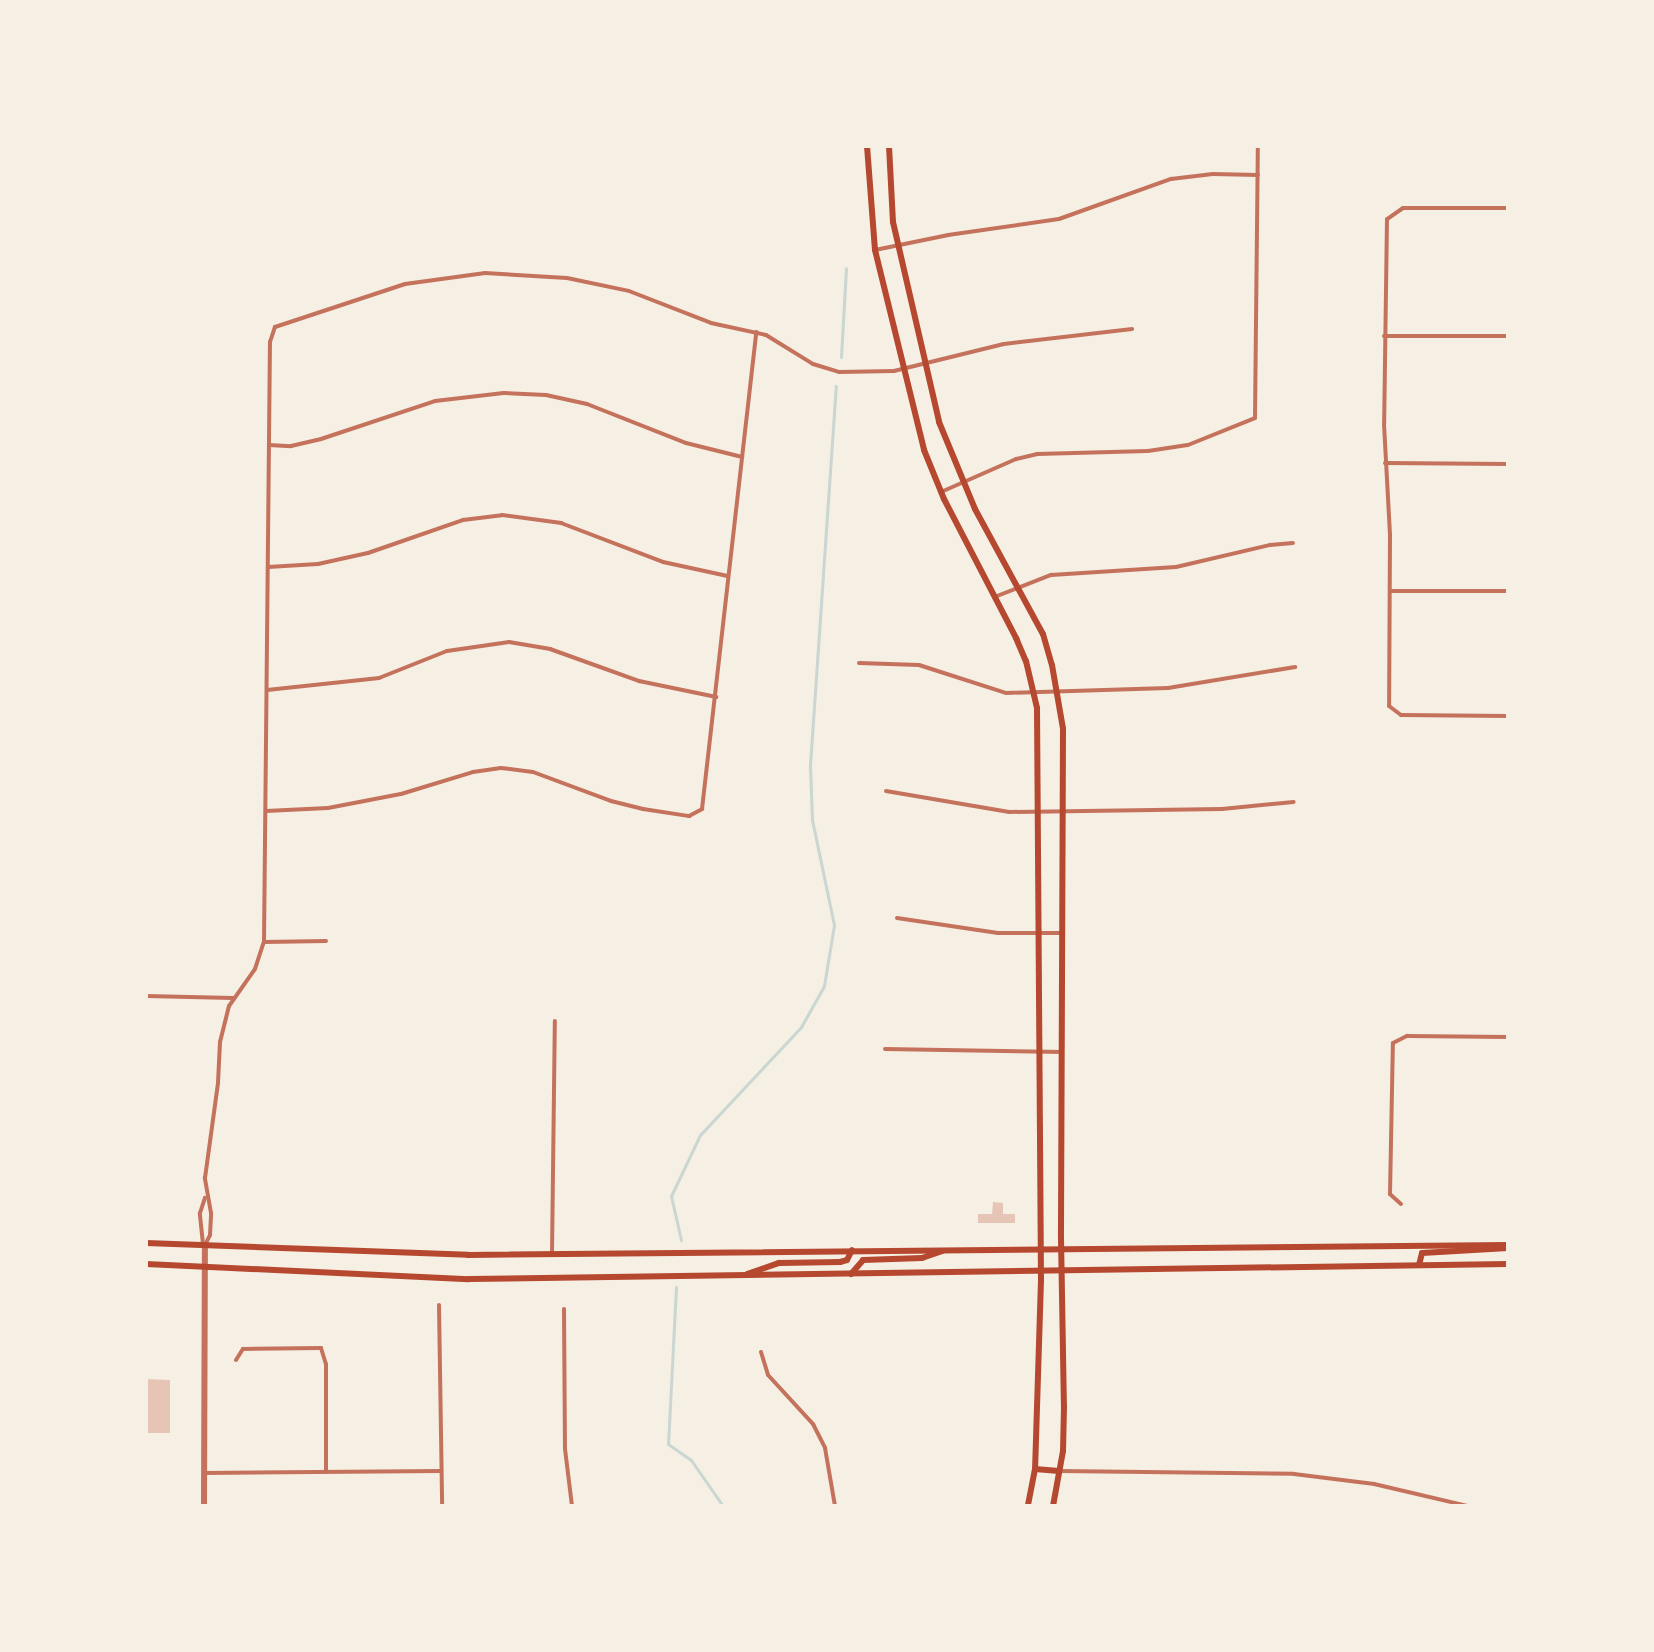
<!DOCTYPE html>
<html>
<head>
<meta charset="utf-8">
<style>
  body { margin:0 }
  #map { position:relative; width:1654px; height:1652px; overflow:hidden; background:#f6efe4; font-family:"Libre Baskerville",serif }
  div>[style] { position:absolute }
  .stream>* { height:3px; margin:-1.5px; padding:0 1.5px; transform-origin:1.5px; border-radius:1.5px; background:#c9d6d2 }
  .building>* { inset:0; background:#e6c5b7 }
  .minor>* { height:4px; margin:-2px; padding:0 2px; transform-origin:2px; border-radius:2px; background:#c5725c }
  .tertiary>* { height:6px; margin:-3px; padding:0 3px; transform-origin:3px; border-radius:3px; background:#c5725c }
  .secondary>* { height:6px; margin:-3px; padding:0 3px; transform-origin:3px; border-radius:3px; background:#b5482f }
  span { translate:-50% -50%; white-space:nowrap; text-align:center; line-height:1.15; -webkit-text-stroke:7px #f6efe4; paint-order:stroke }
  .frame { position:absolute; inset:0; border:148px solid #f6efe4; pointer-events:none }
</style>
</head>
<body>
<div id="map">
  <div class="stream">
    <i style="left:841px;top:357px;width:89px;rotate:-86.8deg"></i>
    <i style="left:681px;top:1240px;width:45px;rotate:-102.8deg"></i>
    <i style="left:671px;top:1196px;width:68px;rotate:-64.6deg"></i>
    <i style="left:700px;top:1135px;width:148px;rotate:-46.9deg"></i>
    <i style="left:801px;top:1027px;width:47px;rotate:-60.7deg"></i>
    <i style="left:824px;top:986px;width:62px;rotate:-80.7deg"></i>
    <i style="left:834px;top:925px;width:107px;rotate:-101.8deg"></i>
    <i style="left:812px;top:820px;width:55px;rotate:-92.1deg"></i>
    <i style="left:810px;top:765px;width:380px;rotate:-86.1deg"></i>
    <i style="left:676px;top:1287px;width:157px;rotate:92.9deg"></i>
    <i style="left:668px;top:1444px;width:28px;rotate:35deg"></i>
    <i style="left:691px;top:1460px;width:56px;rotate:55.2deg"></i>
  </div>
  <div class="building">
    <i style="clip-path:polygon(993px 1202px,1003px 1203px,1003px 1214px,1015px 1214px,1015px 1223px,978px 1223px,978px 1214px,992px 1214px)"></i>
    <i style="clip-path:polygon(146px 1379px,170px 1380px,170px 1433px,146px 1433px)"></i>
  </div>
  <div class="minor">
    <i style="left:1508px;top:208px;width:105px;rotate:180deg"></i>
    <i style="left:1403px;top:208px;width:19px;rotate:145deg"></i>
    <i style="left:1387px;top:219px;width:205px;rotate:90.8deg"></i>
    <i style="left:1384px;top:424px;width:111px;rotate:86.9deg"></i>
    <i style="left:1390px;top:535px;width:171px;rotate:90.3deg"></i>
    <i style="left:1389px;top:706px;width:15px;rotate:37deg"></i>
    <i style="left:1401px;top:715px;width:107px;rotate:0.5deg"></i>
    <i style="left:146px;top:239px;width:109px;rotate:90deg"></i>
    <i style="left:875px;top:250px;width:75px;rotate:-11.6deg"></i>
    <i style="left:948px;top:235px;width:112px;rotate:-8.2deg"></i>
    <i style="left:1059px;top:219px;width:119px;rotate:-19.7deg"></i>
    <i style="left:1171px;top:179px;width:42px;rotate:-6.8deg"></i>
    <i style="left:1213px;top:174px;width:45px;rotate:1.3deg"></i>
    <i style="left:1384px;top:336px;width:124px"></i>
    <i style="left:269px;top:445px;width:22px;rotate:3deg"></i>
    <i style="left:291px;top:446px;width:31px;rotate:-13deg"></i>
    <i style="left:321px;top:439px;width:120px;rotate:-18.4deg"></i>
    <i style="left:435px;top:401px;width:69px;rotate:-6.6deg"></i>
    <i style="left:504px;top:393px;width:42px;rotate:2.7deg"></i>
    <i style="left:546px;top:395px;width:42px;rotate:12.4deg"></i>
    <i style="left:587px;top:404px;width:106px;rotate:21.5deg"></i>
    <i style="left:686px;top:443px;width:58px;rotate:14deg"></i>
    <i style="left:1385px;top:463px;width:123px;rotate:0.5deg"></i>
    <i style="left:941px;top:492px;width:82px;rotate:-23.7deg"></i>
    <i style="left:1016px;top:459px;width:22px;rotate:-13deg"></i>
    <i style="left:1037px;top:454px;width:111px;rotate:-1.5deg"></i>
    <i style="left:1148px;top:451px;width:40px;rotate:-8.5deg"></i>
    <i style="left:1188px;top:445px;width:72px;rotate:-21.9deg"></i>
    <i style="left:1255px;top:418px;width:272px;rotate:-89.4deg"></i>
    <i style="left:268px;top:567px;width:50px;rotate:-3.4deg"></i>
    <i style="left:318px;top:564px;width:51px;rotate:-12.4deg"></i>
    <i style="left:368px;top:553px;width:101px;rotate:-19.2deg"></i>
    <i style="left:463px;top:520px;width:39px;rotate:-7deg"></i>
    <i style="left:502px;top:515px;width:60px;rotate:7.7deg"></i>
    <i style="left:561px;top:523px;width:109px;rotate:20.9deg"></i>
    <i style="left:663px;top:562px;width:66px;rotate:12.2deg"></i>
    <i style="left:1390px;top:591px;width:118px"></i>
    <i style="left:997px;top:596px;width:58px;rotate:-21.3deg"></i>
    <i style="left:1051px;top:575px;width:125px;rotate:-3.7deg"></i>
    <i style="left:1176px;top:567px;width:97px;rotate:-13.2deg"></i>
    <i style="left:1270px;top:545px;width:23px;rotate:-5deg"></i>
    <i style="left:859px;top:663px;width:60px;rotate:1.9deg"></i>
    <i style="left:919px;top:665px;width:91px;rotate:17.8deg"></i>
    <i style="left:1006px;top:693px;width:162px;rotate:-1.8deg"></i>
    <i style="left:1168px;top:688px;width:129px;rotate:-9.4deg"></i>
    <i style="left:267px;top:690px;width:113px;rotate:-6.1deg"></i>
    <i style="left:379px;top:678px;width:73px;rotate:-21.7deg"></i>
    <i style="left:447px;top:651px;width:63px;rotate:-8.3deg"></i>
    <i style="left:509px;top:642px;width:42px;rotate:9.7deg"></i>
    <i style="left:550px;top:649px;width:95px;rotate:19.8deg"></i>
    <i style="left:639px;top:681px;width:79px;rotate:11.7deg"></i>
    <i style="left:886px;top:791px;width:125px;rotate:9.7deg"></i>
    <i style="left:1009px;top:812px;width:213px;rotate:-0.8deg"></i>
    <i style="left:1222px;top:809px;width:72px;rotate:-5.6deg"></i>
    <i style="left:266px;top:811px;width:62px;rotate:-2.8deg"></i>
    <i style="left:328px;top:808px;width:74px;rotate:-10.9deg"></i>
    <i style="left:401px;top:794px;width:75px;rotate:-17deg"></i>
    <i style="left:473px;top:772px;width:28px;rotate:-8deg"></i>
    <i style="left:501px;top:768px;width:32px;rotate:7deg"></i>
    <i style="left:533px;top:772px;width:83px;rotate:20.4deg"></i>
    <i style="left:611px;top:801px;width:33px;rotate:14deg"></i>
    <i style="left:643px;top:809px;width:47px;rotate:8.7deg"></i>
    <i style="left:689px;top:816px;width:15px;rotate:-28deg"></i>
    <i style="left:702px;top:809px;width:480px;rotate:-83.5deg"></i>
    <i style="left:897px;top:918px;width:102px;rotate:8.4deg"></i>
    <i style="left:998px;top:933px;width:63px"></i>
    <i style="left:264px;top:942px;width:62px;rotate:-0.9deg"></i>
    <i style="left:146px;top:996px;width:87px;rotate:1.3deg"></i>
    <i style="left:885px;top:1049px;width:177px;rotate:1deg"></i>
    <i style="left:1401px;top:1204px;width:15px;rotate:-138deg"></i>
    <i style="left:1390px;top:1194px;width:151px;rotate:-88.9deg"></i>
    <i style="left:1393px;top:1043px;width:16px;rotate:-27deg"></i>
    <i style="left:1407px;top:1036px;width:101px;rotate:0.6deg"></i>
    <i style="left:203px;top:1244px;width:31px;rotate:-96deg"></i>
    <i style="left:200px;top:1213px;width:16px;rotate:-72deg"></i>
    <i style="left:205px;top:1245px;width:11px;rotate:-63deg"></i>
    <i style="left:210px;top:1235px;width:22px;rotate:-87deg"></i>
    <i style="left:211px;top:1213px;width:36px;rotate:-100deg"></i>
    <i style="left:205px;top:1178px;width:96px;rotate:-82.2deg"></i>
    <i style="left:218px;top:1083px;width:41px;rotate:-87.2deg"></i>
    <i style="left:220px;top:1042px;width:37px;rotate:-76deg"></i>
    <i style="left:229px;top:1006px;width:45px;rotate:-54.9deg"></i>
    <i style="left:255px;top:969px;width:28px;rotate:-72deg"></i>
    <i style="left:264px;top:942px;width:600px;rotate:-89.43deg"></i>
    <i style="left:270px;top:342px;width:16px;rotate:-72deg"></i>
    <i style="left:275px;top:327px;width:137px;rotate:-18.3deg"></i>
    <i style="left:405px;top:284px;width:81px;rotate:-7.8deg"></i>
    <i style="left:485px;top:273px;width:82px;rotate:3.5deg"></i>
    <i style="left:567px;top:278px;width:63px;rotate:11.8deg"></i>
    <i style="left:629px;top:291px;width:88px;rotate:21.3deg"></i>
    <i style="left:711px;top:323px;width:56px;rotate:12.3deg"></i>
    <i style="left:766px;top:335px;width:55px;rotate:31.7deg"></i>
    <i style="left:813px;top:364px;width:27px;rotate:17deg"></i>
    <i style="left:839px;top:372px;width:55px;rotate:-1deg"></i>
    <i style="left:894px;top:371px;width:113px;rotate:-13.8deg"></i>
    <i style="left:1004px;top:344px;width:129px;rotate:-6.7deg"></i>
    <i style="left:552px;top:1254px;width:233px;rotate:-89.3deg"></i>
    <i style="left:439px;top:1305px;width:201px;rotate:89.1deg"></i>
    <i style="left:564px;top:1309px;width:140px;rotate:89.6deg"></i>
    <i style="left:565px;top:1449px;width:57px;rotate:83deg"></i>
    <i style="left:761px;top:1352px;width:24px;rotate:73deg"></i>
    <i style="left:768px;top:1375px;width:67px;rotate:47.4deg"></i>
    <i style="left:813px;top:1424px;width:27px;rotate:63deg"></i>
    <i style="left:825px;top:1448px;width:59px;rotate:80.2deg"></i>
    <i style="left:236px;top:1360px;width:13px;rotate:-58deg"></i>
    <i style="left:243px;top:1349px;width:78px;rotate:-0.7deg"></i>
    <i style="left:321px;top:1348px;width:17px;rotate:73deg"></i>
    <i style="left:326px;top:1364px;width:108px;rotate:90deg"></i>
    <i style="left:1059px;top:1471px;width:235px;rotate:0.7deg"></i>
    <i style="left:1294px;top:1474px;width:81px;rotate:7.1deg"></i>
    <i style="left:1374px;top:1484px;width:97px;rotate:13.2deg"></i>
    <i style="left:204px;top:1473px;width:237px;rotate:-0.5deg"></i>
  </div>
  <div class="tertiary">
    <i style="left:204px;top:1506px;width:260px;rotate:-89.8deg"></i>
  </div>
  <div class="secondary">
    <i style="left:867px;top:146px;width:104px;rotate:85.6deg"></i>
    <i style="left:875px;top:250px;width:206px;rotate:76.2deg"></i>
    <i style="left:924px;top:450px;width:53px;rotate:67.8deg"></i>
    <i style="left:944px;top:499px;width:157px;rotate:62.6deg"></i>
    <i style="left:1016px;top:638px;width:25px;rotate:67deg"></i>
    <i style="left:1026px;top:661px;width:48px;rotate:76.8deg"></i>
    <i style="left:1037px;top:708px;width:572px;rotate:89.6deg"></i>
    <i style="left:1041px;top:1280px;width:189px;rotate:91.8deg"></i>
    <i style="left:1035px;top:1469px;width:38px;rotate:101deg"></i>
    <i style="left:889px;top:146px;width:76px;rotate:87deg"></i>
    <i style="left:893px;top:222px;width:205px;rotate:77deg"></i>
    <i style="left:939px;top:422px;width:94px;rotate:67.5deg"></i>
    <i style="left:975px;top:509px;width:142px;rotate:61.5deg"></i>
    <i style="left:1043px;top:634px;width:32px;rotate:74deg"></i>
    <i style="left:1052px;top:665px;width:65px;rotate:80.2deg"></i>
    <i style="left:1063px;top:729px;width:509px;rotate:90.23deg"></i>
    <i style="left:1061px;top:1238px;width:169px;rotate:89deg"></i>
    <i style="left:1064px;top:1407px;width:44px;rotate:91.3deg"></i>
    <i style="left:1063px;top:1451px;width:56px;rotate:100.3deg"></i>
    <i style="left:146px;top:1243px;width:322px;rotate:2.1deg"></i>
    <i style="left:468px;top:1255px;width:1040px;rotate:-0.55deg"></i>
    <i style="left:146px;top:1264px;width:323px;rotate:2.7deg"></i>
    <i style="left:469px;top:1279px;width:1039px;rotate:-0.83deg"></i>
    <i style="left:1419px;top:1265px;width:12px;rotate:-76deg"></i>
    <i style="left:1422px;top:1253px;width:86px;rotate:-3.3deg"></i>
    <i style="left:747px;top:1274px;width:34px;rotate:-19deg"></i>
    <i style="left:779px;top:1263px;width:61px;rotate:-0.9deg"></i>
    <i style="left:840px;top:1262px;width:7px;rotate:-16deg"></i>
    <i style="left:847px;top:1260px;width:11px;rotate:-63deg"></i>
    <i style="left:851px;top:1274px;width:18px;rotate:-49deg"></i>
    <i style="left:863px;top:1260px;width:59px;rotate:-1.9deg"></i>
    <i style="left:922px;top:1258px;width:21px;rotate:-19deg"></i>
    <i style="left:1035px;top:1469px;width:24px;rotate:5deg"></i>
  </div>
  <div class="frame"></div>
</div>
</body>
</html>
